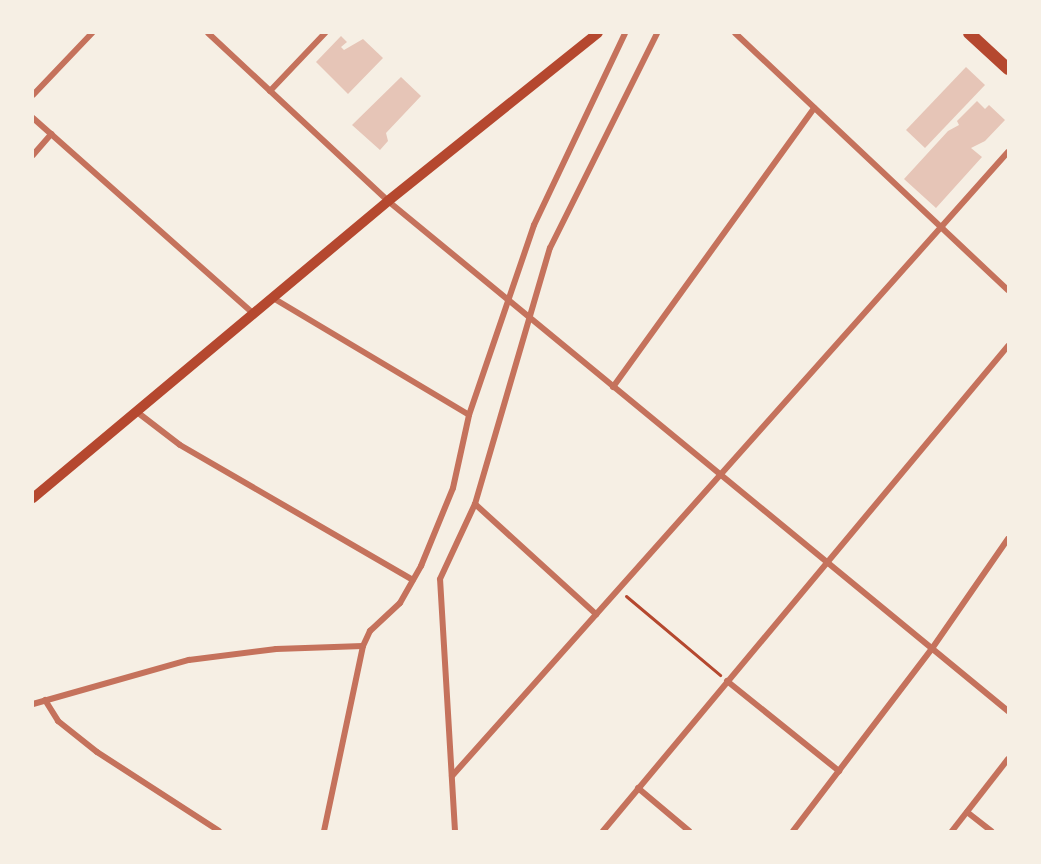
<!DOCTYPE html>
<html>
<head>
<meta charset="utf-8">
<style>
  body { margin:0 }
  #map { position:relative; width:1041px; height:864px; overflow:hidden; background:#f6efe4; font-family:Figtree,sans-serif }
  div>[style] { position:absolute }
  .building>* { inset:0; background:#e6c5b7 }
  .path>* { height:3px; margin:-1.5px; padding:0 1.5px; transform-origin:1.5px; border-radius:1.5px; background:#b5482f }
  .minor>* { height:6px; margin:-3px; padding:0 3px; transform-origin:3px; border-radius:3px; background:#c5725c }
  .secondary>* { height:10px; margin:-5px; padding:0 5px; transform-origin:5px; border-radius:5px; background:#b5482f }
  .primary>* { height:12px; margin:-6px; padding:0 6px; transform-origin:6px; border-radius:6px; background:#b5482f }
  span { translate:-50% -50%; white-space:nowrap; text-align:center; line-height:1.15; -webkit-text-stroke:5px #f6efe4; paint-order:stroke }
  .frame { position:absolute; inset:0; border:34px solid #f6efe4; pointer-events:none }
</style>
</head>
<body>
<div id="map">
  <div class="building">
    <i style="clip-path:polygon(341px 36px,347px 42px,341px 47px,344px 50px,363px 39px,383px 58px,348px 94px,316px 62px)"></i>
    <i style="clip-path:polygon(966px 67px,985px 85px,925px 148px,906px 130px)"></i>
    <i style="clip-path:polygon(401px 77px,421px 96px,386px 133px,388px 141px,380px 150px,352px 125px)"></i>
    <i style="clip-path:polygon(977px 101px,985px 109px,989px 105px,1005px 120px,985px 141px,971px 148px,982px 157px,936px 208px,904px 179px,948px 131px,959px 125px,957px 121px)"></i>
  </div>
  <div class="path">
    <i style="left:626px;top:596px;width:123px;rotate:40deg"></i>
  </div>
  <div class="minor">
    <i style="left:208px;top:33px;width:246px;rotate:43deg"></i>
    <i style="left:388px;top:201px;width:803px;rotate:39.44deg"></i>
    <i style="left:735px;top:33px;width:375px;rotate:43.3deg"></i>
    <i style="left:270px;top:91px;width:80px;rotate:-46.5deg"></i>
    <i style="left:33px;top:95px;width:86px;rotate:-46.4deg"></i>
    <i style="left:33px;top:118px;width:295px;rotate:41.6deg"></i>
    <i style="left:33px;top:155px;width:28px;rotate:-49deg"></i>
    <i style="left:273px;top:298px;width:228px;rotate:30.8deg"></i>
    <i style="left:613px;top:387px;width:344px;rotate:-54.2deg"></i>
    <i style="left:137px;top:412px;width:54px;rotate:37.5deg"></i>
    <i style="left:180px;top:445px;width:269px;rotate:30.1deg"></i>
    <i style="left:475px;top:504px;width:164px;rotate:42.3deg"></i>
    <i style="left:727px;top:681px;width:144px;rotate:38.8deg"></i>
    <i style="left:45px;top:700px;width:25px;rotate:58deg"></i>
    <i style="left:58px;top:721px;width:50px;rotate:38.5deg"></i>
    <i style="left:97px;top:752px;width:145px;rotate:32.9deg"></i>
    <i style="left:33px;top:704px;width:162px;rotate:-15.8deg"></i>
    <i style="left:189px;top:660px;width:88px;rotate:-7.2deg"></i>
    <i style="left:276px;top:649px;width:87px;rotate:-2deg"></i>
    <i style="left:452px;top:776px;width:836px;rotate:-48.3deg"></i>
    <i style="left:638px;top:788px;width:67px;rotate:40.1deg"></i>
    <i style="left:967px;top:812px;width:31px;rotate:38deg"></i>
    <i style="left:324px;top:831px;width:189px;rotate:-78.1deg"></i>
    <i style="left:363px;top:646px;width:17px;rotate:-65deg"></i>
    <i style="left:370px;top:631px;width:41px;rotate:-43deg"></i>
    <i style="left:400px;top:603px;width:43px;rotate:-60.4deg"></i>
    <i style="left:421px;top:566px;width:84px;rotate:-67.7deg"></i>
    <i style="left:453px;top:488px;width:75px;rotate:-77.6deg"></i>
    <i style="left:469px;top:415px;width:201px;rotate:-71.1deg"></i>
    <i style="left:534px;top:225px;width:212px;rotate:-64.6deg"></i>
    <i style="left:455px;top:831px;width:252px;rotate:-93.4deg"></i>
    <i style="left:440px;top:579px;width:83px;rotate:-65deg"></i>
    <i style="left:475px;top:504px;width:267px;rotate:-73.7deg"></i>
    <i style="left:550px;top:248px;width:240px;rotate:-63.5deg"></i>
    <i style="left:603px;top:831px;width:632px;rotate:-50.14deg"></i>
    <i style="left:793px;top:831px;width:228px;rotate:-52.7deg"></i>
    <i style="left:931px;top:650px;width:135px;rotate:-55.3deg"></i>
    <i style="left:952px;top:831px;width:91px;rotate:-52.1deg"></i>
  </div>
  <div class="secondary">
    <i style="left:33px;top:498px;width:463px;rotate:-39.9deg"></i>
    <i style="left:388px;top:201px;width:269px;rotate:-38.7deg"></i>
  </div>
  <div class="primary">
    <i style="left:969px;top:33px;width:53px;rotate:42.7deg"></i>
  </div>
  <div class="frame"></div>
</div>
</body>
</html>
